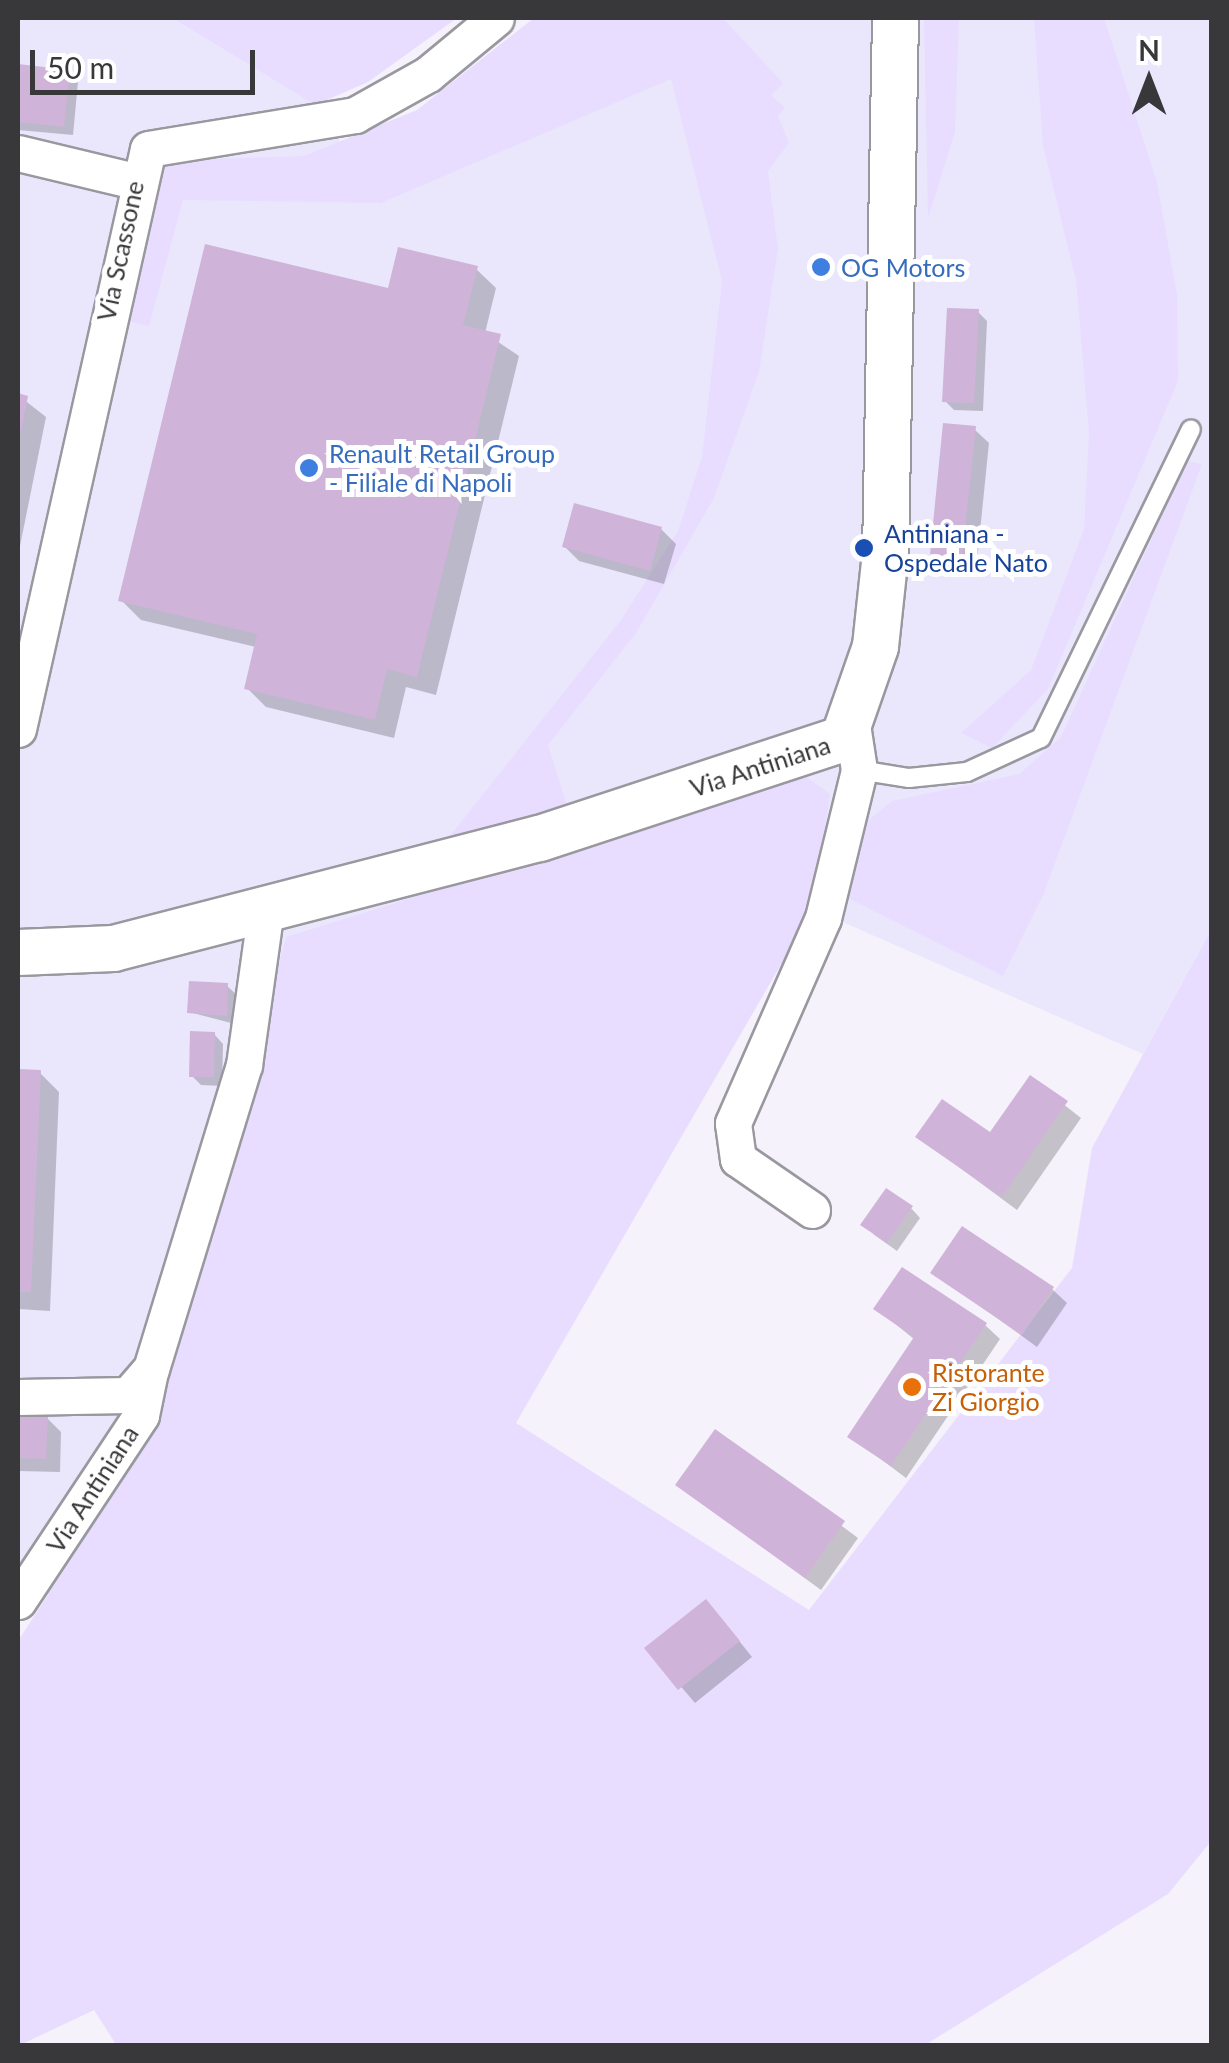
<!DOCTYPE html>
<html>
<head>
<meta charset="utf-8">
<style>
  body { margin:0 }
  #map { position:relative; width:1229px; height:2063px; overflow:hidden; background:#f5f2fb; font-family:Lato,sans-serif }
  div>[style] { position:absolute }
  .commercial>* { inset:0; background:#eae7fd }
  .green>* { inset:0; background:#e8ddfe }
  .shadow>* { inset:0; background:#0003 }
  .building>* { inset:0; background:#d0b3d9 }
  .roads { filter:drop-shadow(2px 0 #9a989f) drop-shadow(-2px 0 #9a989f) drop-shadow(0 2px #9a989f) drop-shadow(0 -2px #9a989f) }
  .service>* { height:18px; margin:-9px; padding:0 9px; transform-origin:9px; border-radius:9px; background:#fff }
  .minor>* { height:35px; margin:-17.5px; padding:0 17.5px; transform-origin:17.5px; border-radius:17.5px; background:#fff }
  .tertiary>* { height:45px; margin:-22.5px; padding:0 22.5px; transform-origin:22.5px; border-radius:22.5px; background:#fff }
  .dots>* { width:28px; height:28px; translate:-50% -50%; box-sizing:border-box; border:5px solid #fff; border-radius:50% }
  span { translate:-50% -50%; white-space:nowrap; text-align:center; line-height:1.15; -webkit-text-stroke:10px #fff; paint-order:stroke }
  .street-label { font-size:25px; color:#38373a }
  .shop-label { font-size:25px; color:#366cbe }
  .left { translate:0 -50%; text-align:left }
  .transit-label { font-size:25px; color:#164399 }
  .food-label { font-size:25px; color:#c56008 }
  .frame { position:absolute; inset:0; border:20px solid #38373a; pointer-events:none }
  .north { position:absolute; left:1099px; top:30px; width:100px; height:100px; -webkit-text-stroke:8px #fff; paint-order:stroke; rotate:0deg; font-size:28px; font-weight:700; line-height:40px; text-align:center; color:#38373a }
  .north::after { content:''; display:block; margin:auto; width:35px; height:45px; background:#38373a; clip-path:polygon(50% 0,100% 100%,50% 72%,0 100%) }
  .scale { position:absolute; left:30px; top:50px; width:225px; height:45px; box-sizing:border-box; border:5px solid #38373a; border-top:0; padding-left:12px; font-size:30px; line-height:35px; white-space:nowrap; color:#38373a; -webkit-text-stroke:8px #fff; paint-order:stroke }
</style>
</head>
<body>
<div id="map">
  <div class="commercial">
    <i style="clip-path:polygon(18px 18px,172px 18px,315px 105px,382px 202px,709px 18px,1211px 18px,1211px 930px,1143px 1054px,813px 909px,286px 937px,153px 1434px,51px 1594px,18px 1593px)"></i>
  </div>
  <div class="green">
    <i style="clip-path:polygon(172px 18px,457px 18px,368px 82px,315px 105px)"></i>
    <i style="clip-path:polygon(534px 18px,723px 18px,783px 83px,771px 95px,785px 108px,778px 116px,789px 143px,768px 171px,778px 249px,759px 372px,714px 498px,636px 633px,548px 745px,567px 806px,446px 841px,621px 620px,678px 531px,702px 457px,722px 281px,671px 79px,381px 203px,183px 200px,149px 326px,131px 322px,159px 170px,179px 160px,304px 156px,417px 110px)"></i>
    <i style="clip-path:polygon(924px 18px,959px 18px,955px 132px,928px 218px)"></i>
    <i style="clip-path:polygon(1034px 18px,1104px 18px,1157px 182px,1177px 295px,1178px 381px,1048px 689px,992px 748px,961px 733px,1031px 670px,1084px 529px,1089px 432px,1076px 280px,1043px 146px)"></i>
    <i style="clip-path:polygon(1187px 461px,1202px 464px,1044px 893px,1003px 976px,842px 895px,865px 823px,892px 801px,1019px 774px,1061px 737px)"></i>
    <i style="clip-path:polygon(805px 776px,830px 794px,813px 909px,516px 1423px,809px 1610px,1072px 1268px,1092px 1148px,1211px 930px,1212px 1840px,1168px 1894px,925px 2045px,117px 2046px,94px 2010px,18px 2046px,18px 1641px,153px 1433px,286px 937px)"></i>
  </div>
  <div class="shadow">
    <i style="clip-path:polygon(18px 67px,78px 82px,73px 135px,18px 130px)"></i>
    <i style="clip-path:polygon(476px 269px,496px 288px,485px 333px,519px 356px,436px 695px,406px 687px,394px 738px,266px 707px,247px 688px,256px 647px,141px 620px,121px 600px,390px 291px)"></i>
    <i style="clip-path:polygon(978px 312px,987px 321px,983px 411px,954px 410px,945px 401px)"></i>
    <i style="clip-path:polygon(18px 395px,46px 417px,18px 556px)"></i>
    <i style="clip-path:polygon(974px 429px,989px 443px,976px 571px,947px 568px,932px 553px)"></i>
    <i style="clip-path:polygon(661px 529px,676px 544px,664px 584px,579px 561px,564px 546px)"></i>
    <i style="clip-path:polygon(227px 986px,237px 995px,235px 1024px,189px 1012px)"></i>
    <i style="clip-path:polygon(214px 1034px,223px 1044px,222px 1086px,201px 1085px,192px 1076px)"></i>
    <i style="clip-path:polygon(18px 1072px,40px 1073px,59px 1092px,50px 1311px,18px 1309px)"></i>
    <i style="clip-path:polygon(1030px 1078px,1081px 1118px,1017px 1210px,918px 1137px,990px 1136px)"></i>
    <i style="clip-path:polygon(911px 1208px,920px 1218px,897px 1251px,873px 1234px)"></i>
    <i style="clip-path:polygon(933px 1272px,1052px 1289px,1067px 1303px,1037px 1347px)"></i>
    <i style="clip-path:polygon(877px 1309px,985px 1325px,1000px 1339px,906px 1478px,850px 1436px,915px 1340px)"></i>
    <i style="clip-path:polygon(18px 1416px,46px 1417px,61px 1432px,60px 1472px,18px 1471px)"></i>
    <i style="clip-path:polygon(716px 1432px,858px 1538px,821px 1590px,678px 1485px)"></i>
    <i style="clip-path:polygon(720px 1617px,752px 1657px,695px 1703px,648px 1648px)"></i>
  </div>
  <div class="building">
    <i style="clip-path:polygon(18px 64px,70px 70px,64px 127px,18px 122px)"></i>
    <i style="clip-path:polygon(205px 244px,388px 288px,398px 247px,478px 266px,463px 325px,501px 334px,417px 677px,387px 669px,375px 720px,244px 689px,257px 634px,118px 601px)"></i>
    <i style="clip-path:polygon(947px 308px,979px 309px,974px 403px,942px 402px)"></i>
    <i style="clip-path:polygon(18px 393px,28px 396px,19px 440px,18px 439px)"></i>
    <i style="clip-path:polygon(943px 423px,976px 426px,962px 558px,930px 554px)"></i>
    <i style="clip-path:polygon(574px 503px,662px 527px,650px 571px,562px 547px)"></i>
    <i style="clip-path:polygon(189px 981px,228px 983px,227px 1016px,187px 1013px)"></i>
    <i style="clip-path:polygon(190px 1031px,215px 1032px,214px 1077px,189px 1077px)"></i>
    <i style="clip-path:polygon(18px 1069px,41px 1070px,31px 1292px,18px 1292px)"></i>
    <i style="clip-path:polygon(1030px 1075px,1068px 1101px,1002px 1197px,915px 1137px,942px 1099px,990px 1132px)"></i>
    <i style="clip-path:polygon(886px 1188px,913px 1206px,887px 1243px,860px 1225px)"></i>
    <i style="clip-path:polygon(962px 1226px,1054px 1287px,1022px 1335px,930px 1273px)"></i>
    <i style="clip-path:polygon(902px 1267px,987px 1323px,891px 1466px,847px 1437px,914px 1337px,873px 1309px)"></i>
    <i style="clip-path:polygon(18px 1414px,48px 1415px,46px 1459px,18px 1458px)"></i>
    <i style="clip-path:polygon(715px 1429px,845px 1521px,805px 1578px,675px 1485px)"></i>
    <i style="clip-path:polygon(706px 1599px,740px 1641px,678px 1690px,644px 1648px)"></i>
  </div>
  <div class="roads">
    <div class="service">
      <i style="left:859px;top:770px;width:51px;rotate:9.1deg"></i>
      <i style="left:909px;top:778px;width:58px;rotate:-5.9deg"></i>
      <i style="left:967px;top:772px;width:81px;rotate:-24.7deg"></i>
      <i style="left:1041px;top:738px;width:343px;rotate:-64.1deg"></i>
    </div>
    <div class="minor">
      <i style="left:18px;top:153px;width:120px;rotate:13.5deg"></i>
      <i style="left:18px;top:729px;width:594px;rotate:-77.37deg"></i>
      <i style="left:148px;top:149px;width:210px;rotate:-9.3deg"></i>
      <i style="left:355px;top:115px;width:84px;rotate:-29.3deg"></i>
      <i style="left:428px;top:74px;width:88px;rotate:-39.5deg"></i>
      <i style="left:812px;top:1210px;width:90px;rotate:-145.4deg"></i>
      <i style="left:738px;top:1159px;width:36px;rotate:-98deg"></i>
      <i style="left:733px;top:1123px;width:224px;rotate:-66.3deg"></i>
      <i style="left:823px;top:918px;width:152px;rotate:-76.3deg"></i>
      <i style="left:859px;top:770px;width:47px;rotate:-98.7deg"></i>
      <i style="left:18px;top:1397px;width:110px;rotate:-1deg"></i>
      <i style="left:128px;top:1395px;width:35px;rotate:-49deg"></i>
      <i style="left:151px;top:1369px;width:318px;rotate:-73deg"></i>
      <i style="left:244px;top:1065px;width:159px;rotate:-82deg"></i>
      <i style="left:18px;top:1601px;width:223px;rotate:-56.5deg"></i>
      <i style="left:141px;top:1415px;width:45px;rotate:-78.4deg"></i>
    </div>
    <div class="tertiary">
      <i style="left:18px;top:952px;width:95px;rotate:-2.4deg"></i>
      <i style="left:113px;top:948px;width:440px;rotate:-14.5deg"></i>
      <i style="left:539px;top:838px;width:320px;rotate:-18.2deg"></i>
      <i style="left:843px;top:738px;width:97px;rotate:-70.8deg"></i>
      <i style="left:875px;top:646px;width:94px;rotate:-83.9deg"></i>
      <i style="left:885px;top:553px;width:535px;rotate:-88.93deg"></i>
    </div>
  </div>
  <div class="dots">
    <i style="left:821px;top:267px;background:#3f7fe0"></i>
    <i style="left:309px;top:468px;background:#3f7fe0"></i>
    <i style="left:864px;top:548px;background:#1a4fb4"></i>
    <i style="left:912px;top:1387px;background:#e8710a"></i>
  </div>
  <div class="street-label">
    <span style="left:120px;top:251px;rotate:-78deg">Via Scassone</span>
    <span style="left:760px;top:766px;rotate:-18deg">Via Antiniana</span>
    <span style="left:92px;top:1489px;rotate:-57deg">Via Antiniana</span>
  </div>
  <div class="shop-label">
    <span class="left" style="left:841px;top:267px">OG Motors</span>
    <span class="left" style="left:329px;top:468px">Renault Retail Group<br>- Filiale di Napoli</span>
  </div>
  <div class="transit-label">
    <span class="left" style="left:884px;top:548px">Antiniana -<br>Ospedale Nato</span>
  </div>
  <div class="food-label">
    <span class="left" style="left:932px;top:1387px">Ristorante<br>Zi Giorgio</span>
  </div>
  <div class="frame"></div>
  <div class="north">N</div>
  <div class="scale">50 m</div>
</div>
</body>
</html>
